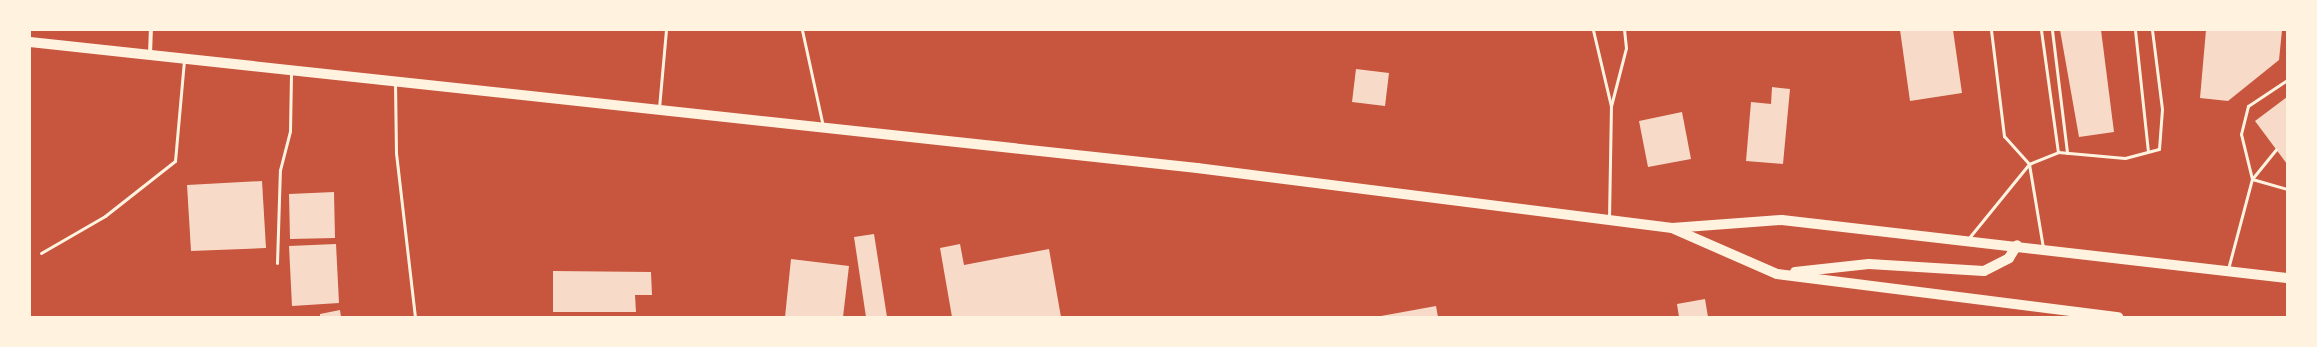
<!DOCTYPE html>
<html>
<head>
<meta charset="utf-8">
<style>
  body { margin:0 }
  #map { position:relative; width:2317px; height:347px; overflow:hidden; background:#c8553d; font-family:"IBM Plex Sans",sans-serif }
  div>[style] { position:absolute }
  .building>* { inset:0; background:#f7dbc8 }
  .service>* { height:3px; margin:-1.5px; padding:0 1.5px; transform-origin:1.5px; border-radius:1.5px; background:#fff3e0 }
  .minor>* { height:4px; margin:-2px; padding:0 2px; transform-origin:2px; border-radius:2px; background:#fff3e0 }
  .primary>* { height:10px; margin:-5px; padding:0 5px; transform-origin:5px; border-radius:5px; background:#fff3e0 }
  span { translate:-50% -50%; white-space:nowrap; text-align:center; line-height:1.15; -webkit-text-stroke:3px #fff3e0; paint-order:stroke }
  .frame { position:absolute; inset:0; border:31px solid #fff3e0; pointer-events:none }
</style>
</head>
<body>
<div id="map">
  <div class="building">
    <i style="clip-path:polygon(1900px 30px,1953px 30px,1962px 93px,1910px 101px)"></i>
    <i style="clip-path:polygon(2060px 30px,2101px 30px,2114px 132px,2079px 137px)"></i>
    <i style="clip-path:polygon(2206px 30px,2282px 30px,2279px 60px,2228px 101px,2200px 98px)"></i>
    <i style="clip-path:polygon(1356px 69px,1389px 73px,1385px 106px,1352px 102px)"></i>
    <i style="clip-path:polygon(1772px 87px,1790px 89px,1783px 164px,1746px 161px,1751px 102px,1771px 104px)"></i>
    <i style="clip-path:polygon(2287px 97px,2287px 164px,2255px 121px)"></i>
    <i style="clip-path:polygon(1682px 112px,1691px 159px,1648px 167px,1639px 121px)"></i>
    <i style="clip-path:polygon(262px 181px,266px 248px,191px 251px,187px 185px)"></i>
    <i style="clip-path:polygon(334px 192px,335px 238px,290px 239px,289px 194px)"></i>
    <i style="clip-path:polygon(874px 234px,887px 317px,866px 317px,854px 237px)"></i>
    <i style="clip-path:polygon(336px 244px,339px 303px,292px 306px,289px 246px)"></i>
    <i style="clip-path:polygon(960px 244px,964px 265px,1049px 249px,1061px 317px,952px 317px,940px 248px)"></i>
    <i style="clip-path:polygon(791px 259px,849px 266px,843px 317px,785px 317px)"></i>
    <i style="clip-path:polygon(553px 271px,651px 272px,652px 295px,635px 295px,636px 312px,553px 312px)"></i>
    <i style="clip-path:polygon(1705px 299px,1708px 317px,1679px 317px,1677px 304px)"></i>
    <i style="clip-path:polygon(1436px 306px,1438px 317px,1381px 317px,1381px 316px)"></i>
    <i style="clip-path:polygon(340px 310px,341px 317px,320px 317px,320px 314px)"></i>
  </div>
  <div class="service">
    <i style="left:802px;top:30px;width:98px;rotate:77.7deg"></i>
    <i style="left:1593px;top:30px;width:78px;rotate:76.7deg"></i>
    <i style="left:1991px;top:30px;width:107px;rotate:83deg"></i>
    <i style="left:2004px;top:136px;width:38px;rotate:48deg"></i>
    <i style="left:2029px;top:164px;width:85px;rotate:80.5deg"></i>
    <i style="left:2041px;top:30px;width:123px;rotate:82.1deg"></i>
    <i style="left:2058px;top:152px;width:67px;rotate:5.1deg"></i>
    <i style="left:2125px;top:158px;width:35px;rotate:-15deg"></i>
    <i style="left:2159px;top:149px;width:40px;rotate:-85.7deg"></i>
    <i style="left:2162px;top:109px;width:80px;rotate:-97.2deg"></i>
    <i style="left:2052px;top:30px;width:124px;rotate:83deg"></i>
    <i style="left:2135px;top:30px;width:122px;rotate:83.9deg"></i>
    <i style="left:395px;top:82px;width:71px;rotate:89.2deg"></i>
    <i style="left:396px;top:153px;width:165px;rotate:83.4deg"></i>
    <i style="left:659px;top:108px;width:78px;rotate:-84.9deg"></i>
    <i style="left:2252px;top:179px;width:46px;rotate:-103.7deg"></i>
    <i style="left:2241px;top:134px;width:29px;rotate:-76deg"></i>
    <i style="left:2248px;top:106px;width:47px;rotate:-33.7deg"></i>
    <i style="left:2252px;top:179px;width:38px;rotate:-51deg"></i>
    <i style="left:1609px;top:219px;width:113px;rotate:-89deg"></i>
    <i style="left:1611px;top:106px;width:60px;rotate:-75.5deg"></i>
    <i style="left:1626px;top:48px;width:18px;rotate:-96deg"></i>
    <i style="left:1968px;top:239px;width:97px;rotate:-50.9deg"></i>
    <i style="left:2029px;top:164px;width:31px;rotate:-22deg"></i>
    <i style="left:41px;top:253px;width:74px;rotate:-30deg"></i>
    <i style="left:105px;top:216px;width:89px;rotate:-38.2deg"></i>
    <i style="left:175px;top:161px;width:100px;rotate:-84.9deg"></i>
    <i style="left:277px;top:263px;width:93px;rotate:-88.2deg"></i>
    <i style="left:280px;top:170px;width:40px;rotate:-75.6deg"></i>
    <i style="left:290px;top:131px;width:59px;rotate:-89deg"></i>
    <i style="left:2228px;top:269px;width:93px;rotate:-75.1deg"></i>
    <i style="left:2252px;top:179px;width:36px;rotate:16deg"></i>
  </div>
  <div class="minor">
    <i style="left:150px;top:55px;width:25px;rotate:-88deg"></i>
  </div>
  <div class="primary">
    <i style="left:30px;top:42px;width:1174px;rotate:6.16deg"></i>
    <i style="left:1197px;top:168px;width:479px;rotate:7.2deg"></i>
    <i style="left:1672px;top:228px;width:110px;rotate:-4.2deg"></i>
    <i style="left:1782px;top:220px;width:508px;rotate:6.55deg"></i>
    <i style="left:1674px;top:229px;width:112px;rotate:23.6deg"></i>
    <i style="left:1777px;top:274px;width:344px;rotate:7.2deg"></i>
    <i style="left:1795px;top:272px;width:74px;rotate:-6.2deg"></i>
    <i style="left:1869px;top:264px;width:115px;rotate:3.5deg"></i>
    <i style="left:1984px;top:271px;width:28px;rotate:-27deg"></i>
    <i style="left:2009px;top:258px;width:15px;rotate:-58deg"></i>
  </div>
  <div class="frame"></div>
</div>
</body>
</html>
